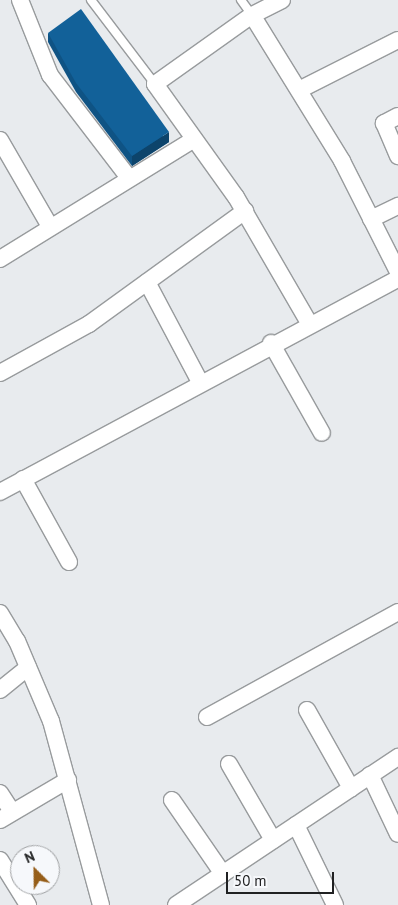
<!DOCTYPE html>
<html>
<head>
<meta charset="utf-8">
<style>
  body { margin:0 }
  #map { position:relative; width:398px; height:905px; overflow:hidden; background:#e8ebee; font-family:"PT Sans",sans-serif }
  div>[style] { position:absolute }
  .roads { filter:drop-shadow(1px 0 #989b9d) drop-shadow(-1px 0 #989b9d) drop-shadow(0 1px #989b9d) drop-shadow(0 -1px #989b9d) }
  .lane>* { height:8px; margin:-4px; padding:0 4px; transform-origin:4px; border-radius:4px; background:#fff }
  .street>* { height:16px; margin:-8px; padding:0 8px; transform-origin:8px; border-radius:8px; background:#fff }
  .wall>* { inset:0; background:#0f5384 }
  .shaded-wall>* { inset:0; background:#0d446b }
  .building>* { inset:0; background:#126199 }
  span { translate:-50% -50%; white-space:nowrap; text-align:center; line-height:1.15; -webkit-text-stroke:5px #f6f8fb; paint-order:stroke }
  .north { position:absolute; left:10px; top:845px; width:50px; height:50px; box-sizing:border-box; background:#f6f8fb; border:1px solid #a0a2a4; border-radius:50%; rotate:337deg; font-size:14px; font-weight:700; line-height:20px; text-align:center; color:#202122 }
  .north::after { content:''; display:block; margin:auto; width:18px; height:22px; background:#965e19; clip-path:polygon(50% 0,100% 100%,50% 72%,0 100%) }
  .scale { position:absolute; left:226px; top:872px; width:108px; height:22px; box-sizing:border-box; border:2px solid #202122; border-top:0; padding-left:6px; font-size:15px; line-height:18px; white-space:nowrap; color:#202122; -webkit-text-stroke:4px #f6f8fb; paint-order:stroke }
</style>
</head>
<body>
<div id="map">
  <div class="roads">
    <div class="lane">
      <i style="left:91px;top:0;width:106px;rotate:52.7deg"></i>
      <i style="left:241px;top:0;width:19px;rotate:54deg"></i>
    </div>
    <div class="street">
      <i style="left:20px;top:0;width:81px;rotate:68.2deg"></i>
      <i style="left:50px;top:75px;width:130px;rotate:52.5deg"></i>
      <i style="left:282px;top:0;width:34px;rotate:153deg"></i>
      <i style="left:252px;top:15px;width:119px;rotate:144.6deg"></i>
      <i style="left:155px;top:84px;width:139px;rotate:54.4deg"></i>
      <i style="left:236px;top:197px;width:146px;rotate:59.9deg"></i>
      <i style="left:252px;top:15px;width:172px;rotate:58.3deg"></i>
      <i style="left:342px;top:161px;width:124px;rotate:63.2deg"></i>
      <i style="left:299px;top:90px;width:111px;rotate:-26.8deg"></i>
      <i style="left:398px;top:116px;width:16px;rotate:153deg"></i>
      <i style="left:384px;top:123px;width:36px;rotate:67deg"></i>
      <i style="left:0;top:140px;width:98px;rotate:60deg"></i>
      <i style="left:371px;top:219px;width:30px;rotate:-26deg"></i>
      <i style="left:0;top:259px;width:228px;rotate:-31.7deg"></i>
      <i style="left:147px;top:282px;width:113px;rotate:62.1deg"></i>
      <i style="left:271px;top:343px;width:103px;rotate:60.5deg"></i>
      <i style="left:0;top:373px;width:102px;rotate:-28.8deg"></i>
      <i style="left:89px;top:324px;width:193px;rotate:-35.9deg"></i>
      <i style="left:23px;top:479px;width:95px;rotate:61deg"></i>
      <i style="left:0;top:492px;width:451px;rotate:-28.2deg"></i>
      <i style="left:0;top:613px;width:33px;rotate:59deg"></i>
      <i style="left:17px;top:641px;width:87px;rotate:67deg"></i>
      <i style="left:51px;top:721px;width:191px;rotate:74.8deg"></i>
      <i style="left:0;top:690px;width:36px;rotate:-39deg"></i>
      <i style="left:307px;top:710px;width:90px;rotate:60.6deg"></i>
      <i style="left:207px;top:717px;width:218px;rotate:-28.8deg"></i>
      <i style="left:229px;top:764px;width:88px;rotate:59.9deg"></i>
      <i style="left:370px;top:775px;width:65px;rotate:64.6deg"></i>
      <i style="left:0;top:793px;width:20px;rotate:57deg"></i>
      <i style="left:172px;top:800px;width:90px;rotate:55.4deg"></i>
      <i style="left:0;top:820px;width:79px;rotate:-30.5deg"></i>
      <i style="left:296px;top:825px;width:89px;rotate:64deg"></i>
      <i style="left:0;top:860px;width:53px;rotate:58.1deg"></i>
      <i style="left:176px;top:905px;width:267px;rotate:-33.7deg"></i>
    </div>
  </div>
  <div class="wall">
    <i style="clip-path:polygon(48px 33px,169px 142px,132px 166px,76px 92px,48px 42px)"></i>
  </div>
  <div class="shaded-wall">
    <i style="clip-path:polygon(169px 132px,169px 142px,132px 166px,132px 156px)"></i>
  </div>
  <div class="building">
    <i style="clip-path:polygon(81px 9px,169px 132px,132px 156px,76px 83px,48px 33px)"></i>
  </div>
  <div class="north">N</div>
  <div class="scale">50 m</div>
</div>
</body>
</html>
